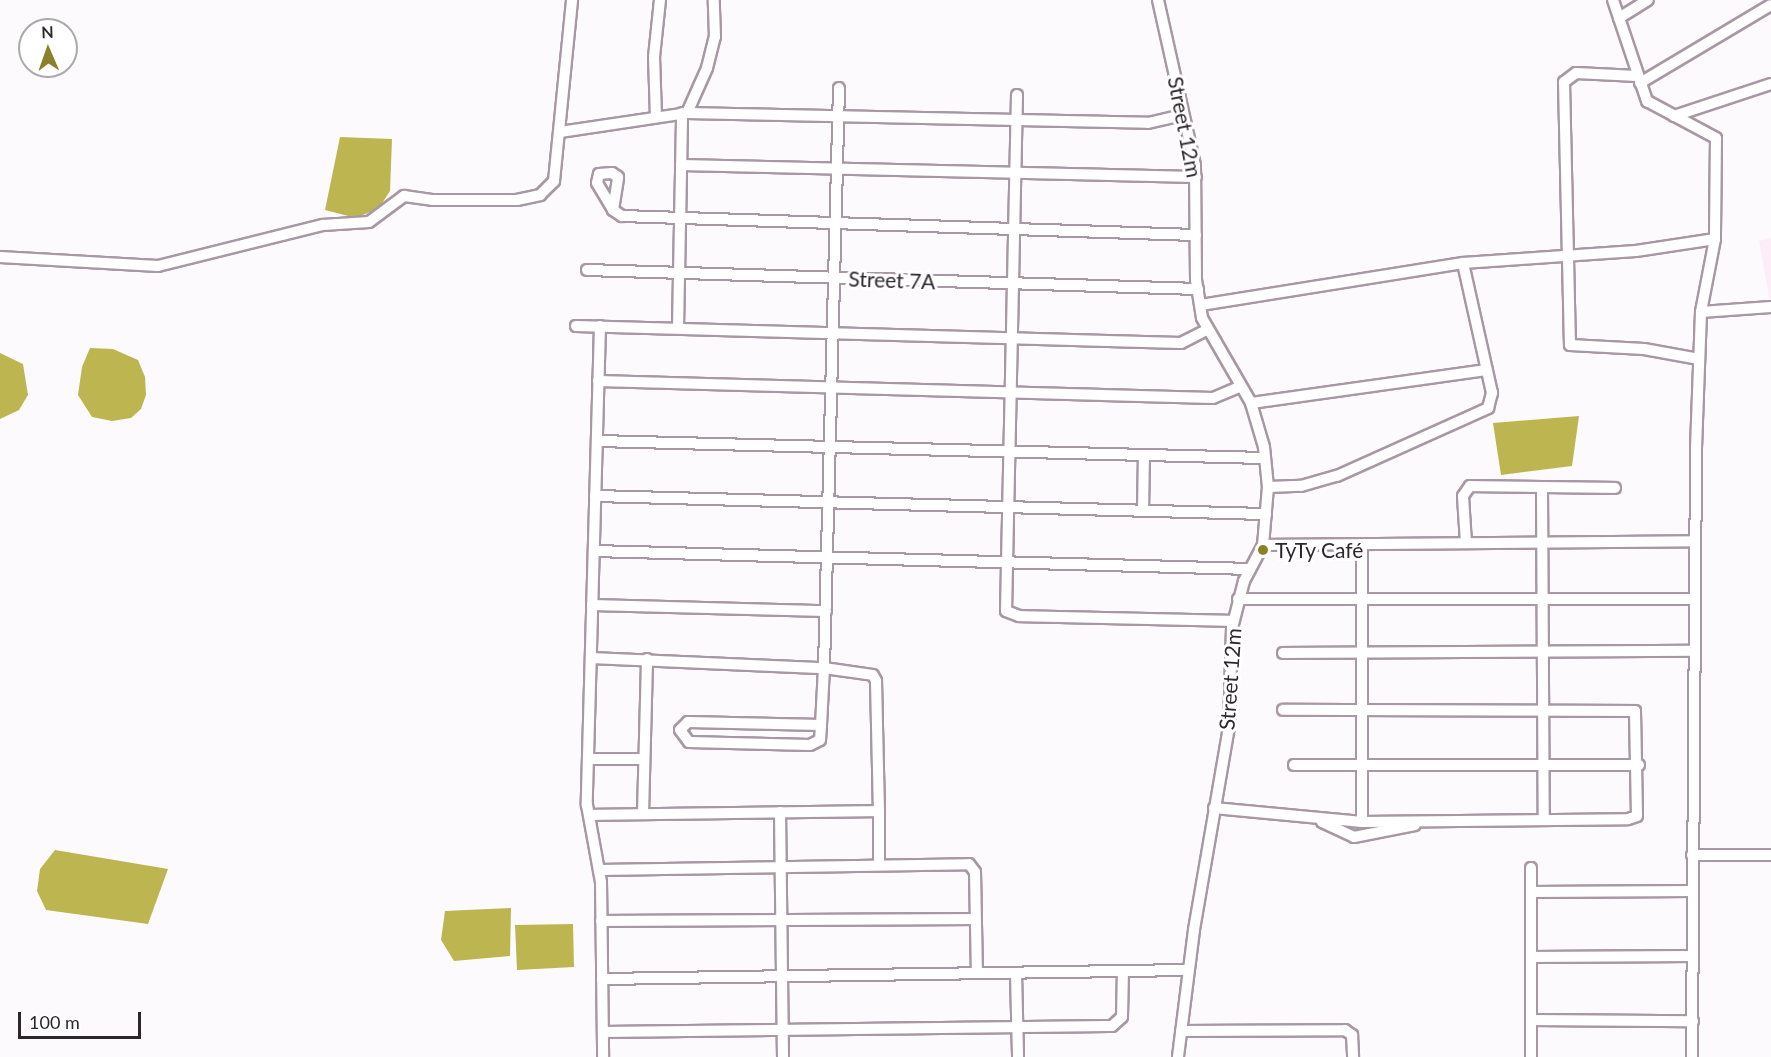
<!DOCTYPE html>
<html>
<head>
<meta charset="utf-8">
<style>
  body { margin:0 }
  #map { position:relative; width:1771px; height:1057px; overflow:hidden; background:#fdfafd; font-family:Lato,sans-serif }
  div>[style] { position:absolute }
  .built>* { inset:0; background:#fcedf9 }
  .water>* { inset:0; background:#bdb550 }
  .roads { filter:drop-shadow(2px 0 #a898a4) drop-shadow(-2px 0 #a898a4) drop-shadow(0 2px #a898a4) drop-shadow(0 -2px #a898a4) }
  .street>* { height:10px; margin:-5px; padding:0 5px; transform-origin:5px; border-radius:5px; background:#fff }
  .dots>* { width:16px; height:16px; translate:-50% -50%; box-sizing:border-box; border:3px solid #fff; border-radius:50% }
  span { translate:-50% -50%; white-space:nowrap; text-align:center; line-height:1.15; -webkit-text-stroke:6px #fff; paint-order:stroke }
  .street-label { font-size:21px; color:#2d272c }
  .poi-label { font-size:21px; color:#2d272c }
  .left { translate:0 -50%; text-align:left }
  .north { position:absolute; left:18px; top:18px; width:60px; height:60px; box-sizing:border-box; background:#fff; border:2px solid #aba9ab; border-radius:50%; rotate:358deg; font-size:16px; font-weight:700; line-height:24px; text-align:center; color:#2d272c }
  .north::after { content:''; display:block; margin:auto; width:21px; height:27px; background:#89822a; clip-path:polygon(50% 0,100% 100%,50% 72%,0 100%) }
  .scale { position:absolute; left:18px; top:1012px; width:123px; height:27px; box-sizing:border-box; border:3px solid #2d272c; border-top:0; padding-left:8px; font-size:18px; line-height:21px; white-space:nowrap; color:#2d272c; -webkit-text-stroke:4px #fff; paint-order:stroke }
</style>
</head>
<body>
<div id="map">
  <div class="built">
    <i style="clip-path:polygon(1771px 238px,1771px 302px,1770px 302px,1759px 241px)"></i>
  </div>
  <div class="water">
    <i style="clip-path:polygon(340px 137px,392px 139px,390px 191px,379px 208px,356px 218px,325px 210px)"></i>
    <i style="clip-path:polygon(90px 348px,113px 349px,138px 360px,145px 377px,146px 395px,141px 409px,131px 418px,112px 421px,92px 417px,78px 395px,82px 367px)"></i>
    <i style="clip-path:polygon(0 353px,23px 364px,28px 395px,19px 410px,0 419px)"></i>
    <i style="clip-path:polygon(1579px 416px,1572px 466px,1501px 475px,1493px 423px)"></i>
    <i style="clip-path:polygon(55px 850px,168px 869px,148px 924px,46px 910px,37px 891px,40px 869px)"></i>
    <i style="clip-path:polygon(511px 908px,510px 956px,454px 961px,441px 940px,445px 911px)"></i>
    <i style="clip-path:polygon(573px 924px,574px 967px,517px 970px,515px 925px)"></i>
  </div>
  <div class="roads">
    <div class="street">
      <i style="left:1158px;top:0;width:169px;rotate:77.4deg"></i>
      <i style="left:1195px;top:165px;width:115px;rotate:89.5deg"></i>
      <i style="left:1196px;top:280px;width:38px;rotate:81deg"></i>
      <i style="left:1202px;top:318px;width:98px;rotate:60deg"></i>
      <i style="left:1251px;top:403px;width:46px;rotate:73.5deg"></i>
      <i style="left:1264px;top:447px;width:40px;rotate:84.3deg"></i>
      <i style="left:1268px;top:487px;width:58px;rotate:94.9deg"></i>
      <i style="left:1263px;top:545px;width:41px;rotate:117.8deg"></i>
      <i style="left:1244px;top:581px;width:49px;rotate:104.3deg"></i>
      <i style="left:1232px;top:628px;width:99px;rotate:91.7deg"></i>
      <i style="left:1229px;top:727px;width:206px;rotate:99.8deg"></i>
      <i style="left:1194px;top:930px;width:128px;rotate:97.2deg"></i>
      <i style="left:1613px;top:0;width:107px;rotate:71.4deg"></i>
      <i style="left:1647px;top:101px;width:78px;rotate:28.2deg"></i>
      <i style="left:1716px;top:138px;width:101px;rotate:90.6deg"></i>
      <i style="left:1715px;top:239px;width:74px;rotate:100.9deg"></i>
      <i style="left:1701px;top:312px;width:135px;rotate:92.1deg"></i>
      <i style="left:1696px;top:447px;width:610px;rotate:90.38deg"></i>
      <i style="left:1619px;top:18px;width:34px;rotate:-32deg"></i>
      <i style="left:1637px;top:76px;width:61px;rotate:-177.2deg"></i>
      <i style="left:1576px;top:73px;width:15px;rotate:143deg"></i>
      <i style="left:1564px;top:82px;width:263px;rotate:88.7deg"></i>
      <i style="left:1570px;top:345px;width:74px;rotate:3.1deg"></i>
      <i style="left:1644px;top:349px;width:56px;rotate:10.3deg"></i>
      <i style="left:1640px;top:83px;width:152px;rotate:-30.8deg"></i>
      <i style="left:1017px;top:95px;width:516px;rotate:91.22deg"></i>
      <i style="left:1006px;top:611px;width:14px;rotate:21deg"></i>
      <i style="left:1019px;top:616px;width:214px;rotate:1.3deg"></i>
      <i style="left:687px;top:113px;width:461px;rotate:1.2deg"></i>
      <i style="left:1148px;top:123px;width:36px;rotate:-13deg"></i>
      <i style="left:1674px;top:116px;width:102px;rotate:-18.3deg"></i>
      <i style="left:656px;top:117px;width:60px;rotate:-91.9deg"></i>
      <i style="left:654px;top:57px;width:57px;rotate:-84deg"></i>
      <i style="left:560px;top:132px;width:128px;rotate:-8.5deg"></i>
      <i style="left:687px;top:113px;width:49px;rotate:-66deg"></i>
      <i style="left:707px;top:68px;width:32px;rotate:-76deg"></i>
      <i style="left:715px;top:37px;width:37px;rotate:-92deg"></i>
      <i style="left:681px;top:165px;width:515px;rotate:1.33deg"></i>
      <i style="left:613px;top:210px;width:33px;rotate:-81deg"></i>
      <i style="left:618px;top:177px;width:7px;rotate:-146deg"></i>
      <i style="left:612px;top:173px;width:13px;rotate:176deg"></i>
      <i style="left:599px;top:174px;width:9px;rotate:103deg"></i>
      <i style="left:597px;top:183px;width:31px;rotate:59deg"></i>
      <i style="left:613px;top:210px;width:11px;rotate:34deg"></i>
      <i style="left:622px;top:216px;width:574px;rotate:1.9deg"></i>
      <i style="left:0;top:257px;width:158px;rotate:3.3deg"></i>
      <i style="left:158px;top:266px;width:170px;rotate:-14deg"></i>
      <i style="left:323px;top:225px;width:46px;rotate:-3.7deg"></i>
      <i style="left:369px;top:222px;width:44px;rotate:-36.6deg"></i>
      <i style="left:404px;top:196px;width:28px;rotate:8deg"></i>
      <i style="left:432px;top:200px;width:85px"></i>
      <i style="left:517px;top:200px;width:24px;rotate:-12deg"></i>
      <i style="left:540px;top:195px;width:20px;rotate:-45deg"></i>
      <i style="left:554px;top:181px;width:182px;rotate:-84.3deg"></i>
      <i style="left:587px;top:270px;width:611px;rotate:1.78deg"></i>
      <i style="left:1201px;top:305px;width:265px;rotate:-9.1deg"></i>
      <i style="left:1463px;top:263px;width:173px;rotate:-4deg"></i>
      <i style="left:1636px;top:251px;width:80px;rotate:-8.6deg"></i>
      <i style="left:1701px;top:312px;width:70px;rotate:-4.1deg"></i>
      <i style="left:576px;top:326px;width:605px;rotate:1.61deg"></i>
      <i style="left:1181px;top:343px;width:29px;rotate:-27deg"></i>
      <i style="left:600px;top:326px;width:479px;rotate:91.6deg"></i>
      <i style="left:587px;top:805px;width:78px;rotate:79.7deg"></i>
      <i style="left:601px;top:882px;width:175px;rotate:89.3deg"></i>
      <i style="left:678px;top:328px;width:215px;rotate:-88.9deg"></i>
      <i style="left:598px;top:381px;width:615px;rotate:1.58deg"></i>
      <i style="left:1213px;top:398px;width:30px;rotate:-23deg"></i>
      <i style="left:1251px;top:403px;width:238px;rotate:-8deg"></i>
      <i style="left:597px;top:441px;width:668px;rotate:1.46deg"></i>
      <i style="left:1268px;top:487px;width:33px;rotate:-2deg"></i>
      <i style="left:1301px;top:486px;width:37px;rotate:-16deg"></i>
      <i style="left:1337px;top:476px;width:166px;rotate:-24.2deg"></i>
      <i style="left:1488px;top:408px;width:16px;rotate:-75deg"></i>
      <i style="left:1492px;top:393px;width:133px;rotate:-102.6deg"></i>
      <i style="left:1542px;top:488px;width:331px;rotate:89.7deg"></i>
      <i style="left:595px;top:496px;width:671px;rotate:1.54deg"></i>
      <i style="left:1143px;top:511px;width:56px;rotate:-89deg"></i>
      <i style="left:1466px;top:543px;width:47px;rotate:-93.7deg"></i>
      <i style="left:1463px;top:496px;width:12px;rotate:-55deg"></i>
      <i style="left:1470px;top:486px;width:145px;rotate:0.8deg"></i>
      <i style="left:1362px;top:544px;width:278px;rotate:90deg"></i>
      <i style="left:1263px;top:545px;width:432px;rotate:-0.5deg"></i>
      <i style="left:594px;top:551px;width:656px;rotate:1.57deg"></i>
      <i style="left:1238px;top:599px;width:456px"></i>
      <i style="left:592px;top:605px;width:234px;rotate:1.5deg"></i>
      <i style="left:1283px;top:653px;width:410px;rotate:-0.3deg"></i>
      <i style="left:591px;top:658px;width:233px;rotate:2.5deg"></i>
      <i style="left:824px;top:668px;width:580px;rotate:-88.52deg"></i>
      <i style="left:821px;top:725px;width:133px;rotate:-178.7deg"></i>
      <i style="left:688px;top:722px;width:11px;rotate:135deg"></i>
      <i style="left:680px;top:730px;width:15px;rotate:53deg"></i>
      <i style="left:689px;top:742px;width:121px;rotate:1.4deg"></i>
      <i style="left:810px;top:745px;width:11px;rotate:-27deg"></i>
      <i style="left:820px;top:740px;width:15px;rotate:-86deg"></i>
      <i style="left:821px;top:725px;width:57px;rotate:-87deg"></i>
      <i style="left:824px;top:668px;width:49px;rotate:8.1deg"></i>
      <i style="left:873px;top:675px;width:7px;rotate:63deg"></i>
      <i style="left:876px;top:681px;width:130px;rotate:88.7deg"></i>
      <i style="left:588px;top:759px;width:56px"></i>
      <i style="left:1294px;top:765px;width:345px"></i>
      <i style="left:1214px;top:808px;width:149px;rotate:5.4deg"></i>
      <i style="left:1362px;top:822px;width:266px;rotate:-0.6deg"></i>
      <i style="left:1628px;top:819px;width:9px;rotate:-18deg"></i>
      <i style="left:1637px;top:816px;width:105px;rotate:-91.1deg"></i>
      <i style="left:1635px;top:711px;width:352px;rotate:-179.8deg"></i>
      <i style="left:780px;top:812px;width:245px;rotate:89.3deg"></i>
      <i style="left:643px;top:814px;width:155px;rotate:-88.5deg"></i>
      <i style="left:589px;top:815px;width:290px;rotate:-0.8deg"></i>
      <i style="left:879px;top:811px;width:53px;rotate:90deg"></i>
      <i style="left:1322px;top:822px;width:35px;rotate:25deg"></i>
      <i style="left:1354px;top:837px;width:62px;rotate:-11.1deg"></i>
      <i style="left:1692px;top:855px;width:79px"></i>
      <i style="left:1531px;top:868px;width:189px;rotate:90deg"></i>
      <i style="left:599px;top:870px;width:370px;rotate:-0.9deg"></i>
      <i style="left:969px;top:864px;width:10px;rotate:53deg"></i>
      <i style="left:975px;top:872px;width:100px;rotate:88.9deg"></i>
      <i style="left:1531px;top:892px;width:161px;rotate:-0.4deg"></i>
      <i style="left:601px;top:921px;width:374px;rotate:-0.3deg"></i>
      <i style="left:1531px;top:957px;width:161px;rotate:-0.4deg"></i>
      <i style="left:1016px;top:973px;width:84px;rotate:88.6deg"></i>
      <i style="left:602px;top:979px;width:586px;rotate:-0.88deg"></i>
      <i style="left:1531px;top:1020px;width:162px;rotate:0.4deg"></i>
      <i style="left:1181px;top:1031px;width:164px;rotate:-0.3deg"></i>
      <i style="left:1345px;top:1030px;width:9px;rotate:36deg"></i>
      <i style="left:1352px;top:1035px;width:22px;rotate:87deg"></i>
      <i style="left:603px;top:1032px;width:509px;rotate:-0.68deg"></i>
      <i style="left:1112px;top:1026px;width:13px;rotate:-42deg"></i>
      <i style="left:1122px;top:1017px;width:46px;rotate:-88.8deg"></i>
    </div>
  </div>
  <div class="dots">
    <i style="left:1263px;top:550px;background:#89822a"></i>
  </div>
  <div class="street-label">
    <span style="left:1185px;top:127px;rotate:79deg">Street 12m</span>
    <span style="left:892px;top:280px;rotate:2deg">Street 7A</span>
    <span style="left:1230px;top:679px;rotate:-86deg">Street 12m</span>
  </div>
  <div class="poi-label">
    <span class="left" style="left:1275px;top:550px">TyTy Café</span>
  </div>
  <div class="north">N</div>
  <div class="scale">100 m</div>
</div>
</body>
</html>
